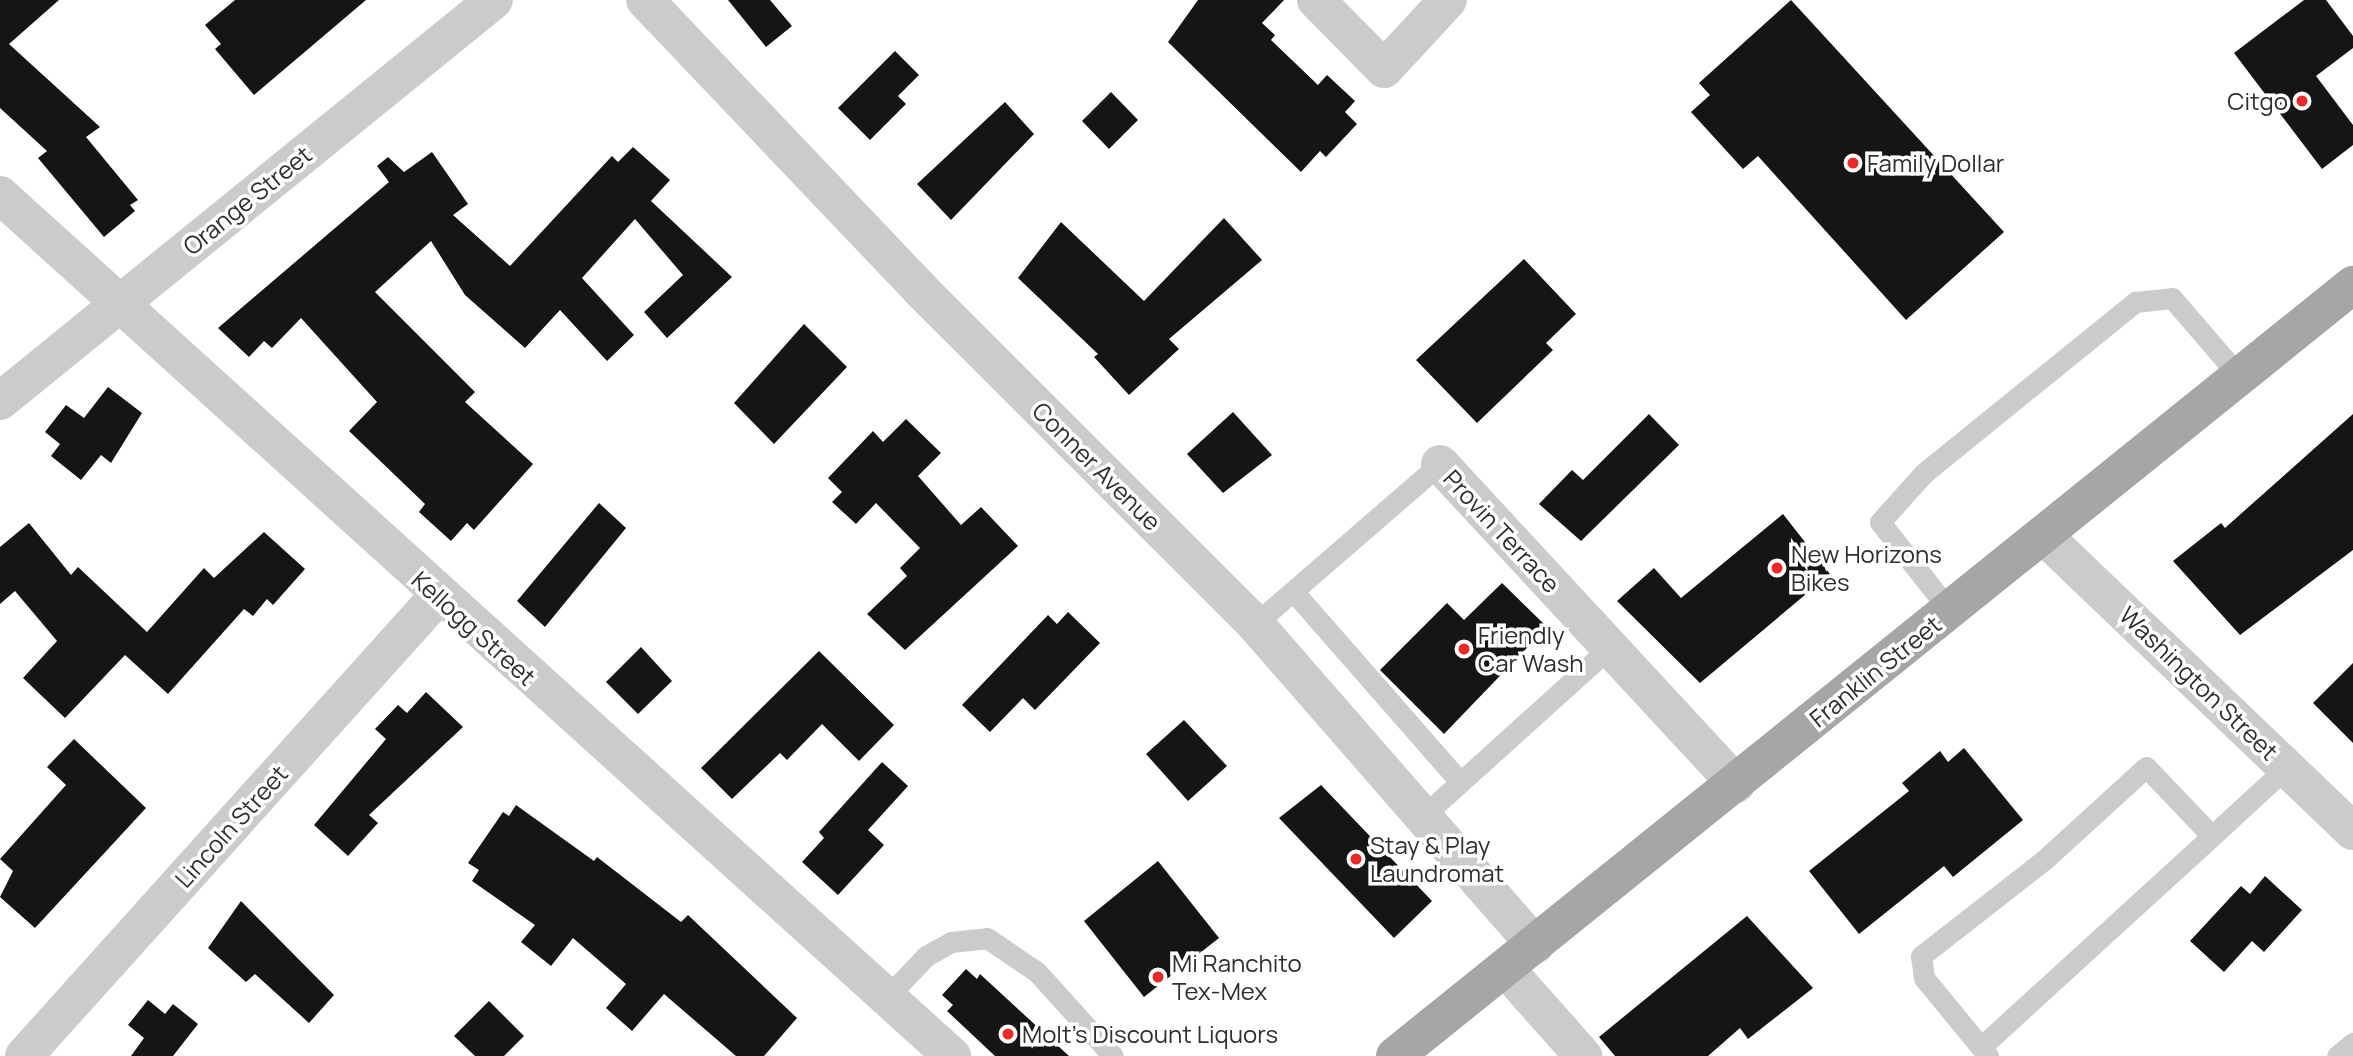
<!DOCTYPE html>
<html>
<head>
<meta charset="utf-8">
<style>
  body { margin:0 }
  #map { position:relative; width:2353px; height:1056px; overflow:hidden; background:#fff; font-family:Manrope,sans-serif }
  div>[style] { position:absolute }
  .building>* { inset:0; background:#151515 }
  .service>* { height:21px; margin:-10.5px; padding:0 10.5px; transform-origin:10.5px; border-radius:10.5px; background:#cbcbcb }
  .minor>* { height:38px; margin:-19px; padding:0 19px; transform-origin:19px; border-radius:19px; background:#cbcbcb }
  .tertiary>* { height:38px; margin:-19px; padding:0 19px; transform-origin:19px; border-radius:19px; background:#cbcbcb }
  .primary>* { height:38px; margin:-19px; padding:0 19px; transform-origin:19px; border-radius:19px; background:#a6a6a6 }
  .dots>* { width:19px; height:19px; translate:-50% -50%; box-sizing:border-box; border:4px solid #fff; border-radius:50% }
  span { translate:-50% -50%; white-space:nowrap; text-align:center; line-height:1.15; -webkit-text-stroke:7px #fff; paint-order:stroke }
  .poi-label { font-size:24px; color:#2e2e2e }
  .right { translate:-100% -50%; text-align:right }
  .left { translate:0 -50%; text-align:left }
  .street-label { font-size:24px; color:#2e2e2e }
</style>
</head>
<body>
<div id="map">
  <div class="building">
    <i style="clip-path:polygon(0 0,59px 0,9px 44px,100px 127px,86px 137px,138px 200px,130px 205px,135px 211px,104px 237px,38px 158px,47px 151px,0 108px)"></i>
    <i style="clip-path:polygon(235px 0,366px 0,254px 95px,215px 49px,221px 44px,205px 25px)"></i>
    <i style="clip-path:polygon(728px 0,770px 0,792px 26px,766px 47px)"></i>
    <i style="clip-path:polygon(1198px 0,1284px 0,1262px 23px,1275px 35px,1271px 40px,1318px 85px,1327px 75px,1355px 101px,1345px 112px,1357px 124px,1326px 157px,1320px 151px,1301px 172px,1168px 42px)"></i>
    <i style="clip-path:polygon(1791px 0,2004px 232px,1906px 320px,1758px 156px,1743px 169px,1691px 112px,1710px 95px,1699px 83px)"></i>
    <i style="clip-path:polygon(2304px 0,2326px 0,2353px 36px,2353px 48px,2316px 76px,2353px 125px,2353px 145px,2322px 169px,2234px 53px)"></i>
    <i style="clip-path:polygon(895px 51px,919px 75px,898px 96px,906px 104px,870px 140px,838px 108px)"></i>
    <i style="clip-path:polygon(1111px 92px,1138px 120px,1109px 149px,1082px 121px)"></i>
    <i style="clip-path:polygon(1005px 102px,1034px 134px,951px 220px,917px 184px)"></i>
    <i style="clip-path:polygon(633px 147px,670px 180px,651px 201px,732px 277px,667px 338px,644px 312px,683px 275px,635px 219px,582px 278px,634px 335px,607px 361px,560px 310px,525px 348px,465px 295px,431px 241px,375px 292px,475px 392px,465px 402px,533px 464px,474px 530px,467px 523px,451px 541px,419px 512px,425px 504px,349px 431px,377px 402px,301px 318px,272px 348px,264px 341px,249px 357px,218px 328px,389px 182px,377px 166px,388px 157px,404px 172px,432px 152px,468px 204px,453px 215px,510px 266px,612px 156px,618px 162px)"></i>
    <i style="clip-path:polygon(1224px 218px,1262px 260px,1169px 339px,1179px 349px,1129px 395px,1094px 357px,1098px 354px,1018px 278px,1061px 222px,1144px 301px)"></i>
    <i style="clip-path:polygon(1524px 259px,1576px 314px,1546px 343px,1553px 350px,1477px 423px,1416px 360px)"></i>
    <i style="clip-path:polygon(804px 324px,847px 367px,774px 444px,734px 403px)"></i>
    <i style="clip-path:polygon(108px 387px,142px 413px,111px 463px,101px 455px,81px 480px,51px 456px,60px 444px,45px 432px,66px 405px,84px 418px)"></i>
    <i style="clip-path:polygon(1233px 412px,1272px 455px,1223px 493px,1187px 454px)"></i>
    <i style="clip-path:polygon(1649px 414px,1679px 445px,1581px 541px,1539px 504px,1572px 470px,1583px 480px)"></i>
    <i style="clip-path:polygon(2353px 414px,2353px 550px,2240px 635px,2173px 561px,2221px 523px,2225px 528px)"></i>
    <i style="clip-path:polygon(906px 419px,941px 453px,918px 476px,961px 525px,981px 507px,1018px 546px,905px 650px,867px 614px,907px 576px,900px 568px,920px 548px,876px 503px,856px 524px,832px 502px,842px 492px,828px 478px,873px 431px,883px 442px)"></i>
    <i style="clip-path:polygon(599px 503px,626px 528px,545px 627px,517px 601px)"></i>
    <i style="clip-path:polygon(1783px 514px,1830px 574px,1700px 683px,1617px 601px,1654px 568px,1681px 598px)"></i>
    <i style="clip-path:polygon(29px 523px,71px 575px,78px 567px,147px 632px,204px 568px,214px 578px,264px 532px,305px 569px,273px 605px,267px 599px,253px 616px,244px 609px,168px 694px,125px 655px,65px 718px,23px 678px,57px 641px,15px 591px,0 604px,0 547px)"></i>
    <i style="clip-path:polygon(1502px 583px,1547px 627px,1444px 734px,1380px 670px,1447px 603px,1464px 620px)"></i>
    <i style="clip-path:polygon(1068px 612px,1100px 643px,1035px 710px,1023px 698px,990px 732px,962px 705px,1048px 615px,1057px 624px)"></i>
    <i style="clip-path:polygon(641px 647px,672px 681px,638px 714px,606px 682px)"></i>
    <i style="clip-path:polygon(819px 651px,894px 725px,859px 761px,822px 724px,787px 760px,780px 753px,732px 799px,701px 768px)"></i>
    <i style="clip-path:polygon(2353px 663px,2353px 743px,2313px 703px)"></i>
    <i style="clip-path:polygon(426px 692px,463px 727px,369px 815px,378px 823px,348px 856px,314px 825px,386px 739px,375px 729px,398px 705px,407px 713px)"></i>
    <i style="clip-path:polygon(1184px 720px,1227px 766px,1188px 801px,1146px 754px)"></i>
    <i style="clip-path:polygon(74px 739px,146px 808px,35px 928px,0 897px,13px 871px,0 859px,66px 785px,47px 767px)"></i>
    <i style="clip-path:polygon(1964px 748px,2023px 820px,1953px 877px,1944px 866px,1859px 934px,1809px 871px,1909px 791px,1902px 783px,1940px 751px,1948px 762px)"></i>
    <i style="clip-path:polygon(882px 762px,908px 786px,868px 830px,884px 845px,838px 895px,802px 862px,824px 838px,819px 832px)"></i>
    <i style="clip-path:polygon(1321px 785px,1432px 901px,1394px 938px,1279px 818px)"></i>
    <i style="clip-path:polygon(516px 805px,594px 861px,597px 857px,681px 922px,688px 915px,797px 1018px,764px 1056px,736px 1056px,664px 994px,632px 1031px,606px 1008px,626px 984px,573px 938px,551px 966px,521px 942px,535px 925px,472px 881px,479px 870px,468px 863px,503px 812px,509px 816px)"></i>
    <i style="clip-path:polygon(1158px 861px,1219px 938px,1144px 997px,1084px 921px)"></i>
    <i style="clip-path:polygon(2265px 876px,2302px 910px,2264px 952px,2252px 941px,2224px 972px,2190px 941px,2241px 886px,2250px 894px)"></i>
    <i style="clip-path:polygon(241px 901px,334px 995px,309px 1023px,255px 974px,246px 982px,208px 948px)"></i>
    <i style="clip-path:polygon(1747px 916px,1813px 988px,1748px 1039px,1740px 1028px,1708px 1056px,1615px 1056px,1599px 1037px)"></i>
    <i style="clip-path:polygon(966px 969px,977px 979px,980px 974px,1069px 1056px,995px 1056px,947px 1011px,953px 1005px,942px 995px)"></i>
    <i style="clip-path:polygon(148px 1000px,165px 1014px,173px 1004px,198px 1024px,173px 1056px,131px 1056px,144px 1038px,128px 1025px)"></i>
    <i style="clip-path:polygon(489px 1001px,524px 1036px,504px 1056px,475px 1056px,454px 1036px)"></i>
  </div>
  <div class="service">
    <i style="left:1293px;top:591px;width:254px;rotate:48.8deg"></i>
    <i style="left:1950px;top:611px;width:113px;rotate:-128.2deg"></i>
    <i style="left:1880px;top:522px;width:66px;rotate:-48.1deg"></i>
    <i style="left:1924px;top:473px;width:272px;rotate:-39deg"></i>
    <i style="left:2135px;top:302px;width:37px;rotate:-6deg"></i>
    <i style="left:2172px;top:298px;width:104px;rotate:49.3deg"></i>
    <i style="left:1255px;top:624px;width:245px;rotate:-40.9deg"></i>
    <i style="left:1422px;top:817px;width:253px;rotate:-42.1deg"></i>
    <i style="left:2212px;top:836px;width:102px;rotate:-42.6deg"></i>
    <i style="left:887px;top:997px;width:57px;rotate:-46.4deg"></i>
    <i style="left:926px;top:956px;width:29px;rotate:-29deg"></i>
    <i style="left:951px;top:942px;width:36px;rotate:-6deg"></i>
    <i style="left:987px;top:938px;width:60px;rotate:34.2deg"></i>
    <i style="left:1037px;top:972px;width:113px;rotate:47.9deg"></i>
    <i style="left:1981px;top:1047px;width:313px;rotate:-42.4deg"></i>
    <i style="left:2212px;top:836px;width:95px;rotate:-133.7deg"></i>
    <i style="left:2146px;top:767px;width:138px;rotate:137.6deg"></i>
    <i style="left:2044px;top:860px;width:156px;rotate:142deg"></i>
    <i style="left:1921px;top:956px;width:22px;rotate:82deg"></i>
    <i style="left:1924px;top:978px;width:101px;rotate:50.6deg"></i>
    <i style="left:2337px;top:1056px;width:21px;rotate:-39deg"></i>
  </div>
  <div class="minor">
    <i style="left:645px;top:0;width:399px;rotate:46.4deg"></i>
    <i style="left:920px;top:289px;width:474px;rotate:45deg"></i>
    <i style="left:1255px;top:624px;width:426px;rotate:48.9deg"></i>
    <i style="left:1316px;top:0;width:97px;rotate:45.4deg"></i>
    <i style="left:1384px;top:69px;width:94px;rotate:-47.2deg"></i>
    <i style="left:0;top:195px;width:1284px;rotate:42.13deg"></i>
    <i style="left:0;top:401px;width:636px;rotate:-39.07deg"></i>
    <i style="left:1440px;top:464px;width:436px;rotate:47.2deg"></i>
    <i style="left:1505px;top:968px;width:118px;rotate:48.4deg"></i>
    <i style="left:24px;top:1056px;width:619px;rotate:-48.01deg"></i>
  </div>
  <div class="tertiary">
    <i style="left:2044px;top:536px;width:427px;rotate:43.7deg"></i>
  </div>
  <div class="primary">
    <i style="left:1395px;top:1056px;width:1230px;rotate:-38.83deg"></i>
  </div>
  <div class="dots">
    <i style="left:2302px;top:101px;background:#ec2929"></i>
    <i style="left:1853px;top:163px;background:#ec2929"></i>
    <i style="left:1777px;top:568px;background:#ec2929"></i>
    <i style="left:1464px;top:649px;background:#ec2929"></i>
    <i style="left:1356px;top:859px;background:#ec2929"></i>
    <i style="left:1158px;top:977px;background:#ec2929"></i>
    <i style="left:1008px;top:1034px;background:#ec2929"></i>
  </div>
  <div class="poi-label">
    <span class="right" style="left:2288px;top:101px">Citgo</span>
    <span class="left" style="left:1867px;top:163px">Family Dollar</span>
    <span class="left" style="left:1791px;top:568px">New Horizons<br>Bikes</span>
    <span class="left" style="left:1478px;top:649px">Friendly<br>Car Wash</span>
    <span class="left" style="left:1370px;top:859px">Stay &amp; Play<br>Laundromat</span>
    <span class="left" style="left:1172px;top:977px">Mi Ranchito<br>Tex-Mex</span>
    <span class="left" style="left:1022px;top:1034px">Molt's Discount Liquors</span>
  </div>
  <div class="street-label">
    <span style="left:247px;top:200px;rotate:-39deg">Orange Street</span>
    <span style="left:1097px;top:466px;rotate:45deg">Conner Avenue</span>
    <span style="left:1502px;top:531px;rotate:47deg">Provin Terrace</span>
    <span style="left:474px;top:628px;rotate:42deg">Kellogg Street</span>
    <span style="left:1875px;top:671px;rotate:-39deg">Franklin Street</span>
    <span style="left:2199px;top:683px;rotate:44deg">Washington Street</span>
    <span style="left:231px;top:826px;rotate:-48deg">Lincoln Street</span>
  </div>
</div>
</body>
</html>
